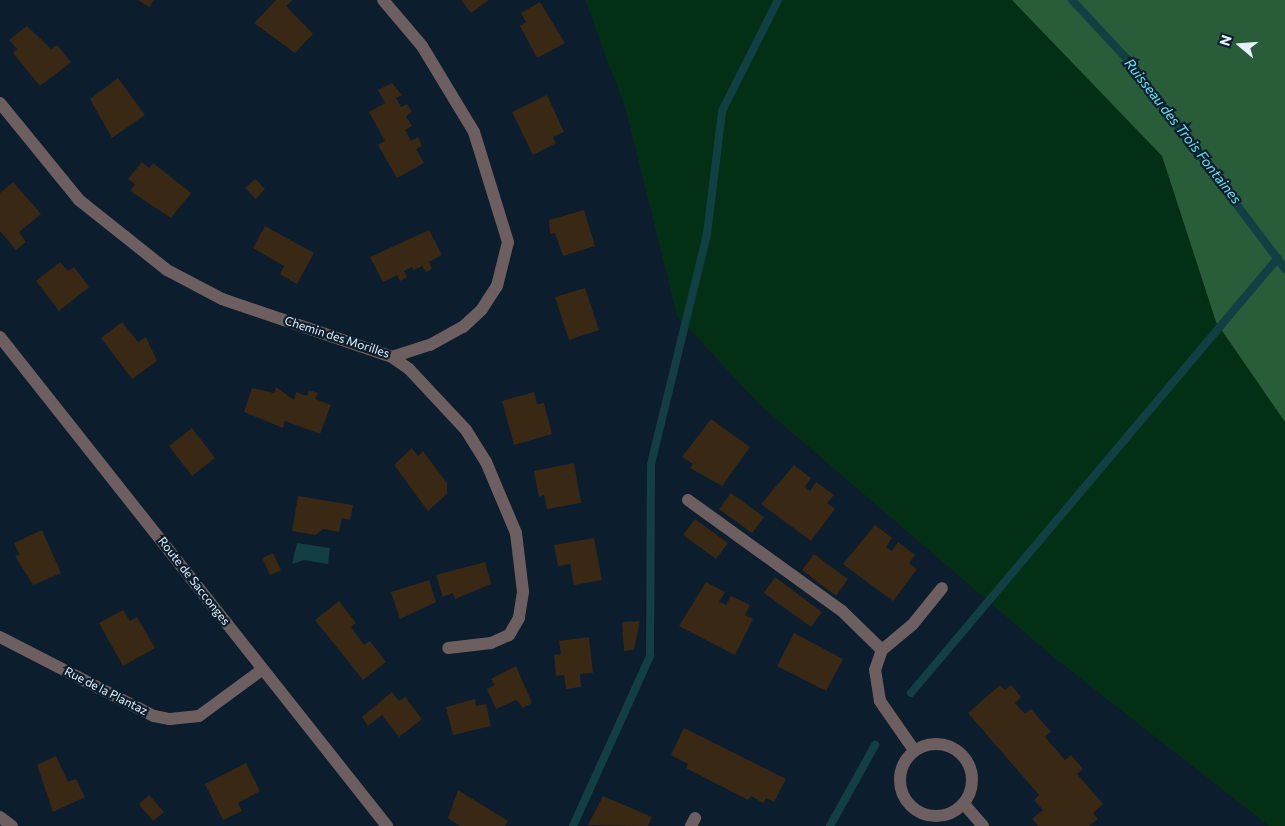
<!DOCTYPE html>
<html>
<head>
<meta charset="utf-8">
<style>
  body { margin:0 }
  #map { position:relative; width:1285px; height:826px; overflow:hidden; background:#0c1d2d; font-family:Commissioner,sans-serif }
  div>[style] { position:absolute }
  .green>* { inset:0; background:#033014 }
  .forest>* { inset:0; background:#295c38 }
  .water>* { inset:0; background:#123f44 }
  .stream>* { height:8px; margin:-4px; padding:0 4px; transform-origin:4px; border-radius:4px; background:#123f44 }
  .building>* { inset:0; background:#382814 }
  .service>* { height:12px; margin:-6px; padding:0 6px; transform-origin:6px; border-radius:6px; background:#6d5f5f }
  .minor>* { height:12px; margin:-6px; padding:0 6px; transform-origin:6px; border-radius:6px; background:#6d5f5f }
  .minor>.ring { margin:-6px; padding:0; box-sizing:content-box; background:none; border:12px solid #6d5f5f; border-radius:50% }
  .tertiary>* { height:12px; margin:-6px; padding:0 6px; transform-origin:6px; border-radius:6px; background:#6d5f5f }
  span { translate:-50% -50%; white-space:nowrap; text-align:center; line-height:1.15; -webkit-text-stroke:4.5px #0c1d2d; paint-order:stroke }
  .street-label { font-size:12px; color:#e6f1fd }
  .water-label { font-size:14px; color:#69e4f0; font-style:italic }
  .north { position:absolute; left:1215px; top:20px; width:50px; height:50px; -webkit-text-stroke:4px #0c1d2d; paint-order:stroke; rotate:288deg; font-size:14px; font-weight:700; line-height:20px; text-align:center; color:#e6f1fd }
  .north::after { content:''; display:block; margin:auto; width:18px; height:22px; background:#e6f1fd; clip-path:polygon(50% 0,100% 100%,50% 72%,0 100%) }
</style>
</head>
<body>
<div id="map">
  <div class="green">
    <i style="clip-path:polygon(585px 0,1012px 0,1162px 156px,1216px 322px,1285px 422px,1285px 826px,1269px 826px,1052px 656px,759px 404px,677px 316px,626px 110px)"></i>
  </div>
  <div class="forest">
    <i style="clip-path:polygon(1012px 0,1285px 0,1285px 422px,1216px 322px,1162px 156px)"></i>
  </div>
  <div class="water">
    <i style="clip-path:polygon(297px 543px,330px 548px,328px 564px,304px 560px,292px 564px)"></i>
  </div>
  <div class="stream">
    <i style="left:1072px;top:0;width:81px;rotate:47deg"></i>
    <i style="left:1127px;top:59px;width:263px;rotate:53deg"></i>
    <i style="left:911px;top:693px;width:569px;rotate:-49.85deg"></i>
    <i style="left:573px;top:826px;width:187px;rotate:-65.6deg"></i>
    <i style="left:650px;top:656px;width:192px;rotate:-89.7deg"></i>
    <i style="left:651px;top:464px;width:237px;rotate:-76.3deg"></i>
    <i style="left:707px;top:234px;width:124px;rotate:-83deg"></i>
    <i style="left:722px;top:111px;width:124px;rotate:-63.2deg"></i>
    <i style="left:830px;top:826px;width:93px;rotate:-60.9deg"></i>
  </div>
  <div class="building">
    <i style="clip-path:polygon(138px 0,154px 0,149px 7px)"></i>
    <i style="clip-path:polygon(276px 0,292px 0,286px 6px,313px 34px,295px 53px,254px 23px)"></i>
    <i style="clip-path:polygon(461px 0,489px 0,471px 13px)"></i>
    <i style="clip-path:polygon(540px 2px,565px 43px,537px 58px,520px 26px,526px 22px,521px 13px)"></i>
    <i style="clip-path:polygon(27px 26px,51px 49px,57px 45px,71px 62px,40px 86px,13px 53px,17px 49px,9px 40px)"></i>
    <i style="clip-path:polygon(118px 78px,145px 115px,112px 138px,90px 99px)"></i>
    <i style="clip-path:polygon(392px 83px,402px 95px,396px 98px,401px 107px,407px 104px,412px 112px,406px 116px,412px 126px,405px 130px,411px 141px,418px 137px,422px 146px,416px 149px,424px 163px,397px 178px,378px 145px,385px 141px,369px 112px,385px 103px,378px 90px)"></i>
    <i style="clip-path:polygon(547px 95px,564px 132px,553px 137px,556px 143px,533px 155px,512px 112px)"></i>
    <i style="clip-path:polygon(142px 162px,149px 168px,153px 163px,191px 193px,171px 218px,130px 191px,135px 184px,128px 179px)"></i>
    <i style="clip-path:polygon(255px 179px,265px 189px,256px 199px,245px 188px)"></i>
    <i style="clip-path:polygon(13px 182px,41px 214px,19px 232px,26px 242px,16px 250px,0 231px,0 193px)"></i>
    <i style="clip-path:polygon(584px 210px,595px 246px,563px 256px,555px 233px,550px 234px,549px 220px)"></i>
    <i style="clip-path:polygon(265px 226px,314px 253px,297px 284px,280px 274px,284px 266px,253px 248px)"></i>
    <i style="clip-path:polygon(429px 230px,442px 255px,429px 262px,432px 269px,426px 272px,422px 266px,414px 270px,412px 267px,404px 271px,407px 277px,400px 281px,397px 275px,383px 282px,370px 257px)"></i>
    <i style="clip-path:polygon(60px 262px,68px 271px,74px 267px,89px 287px,59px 311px,36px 281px)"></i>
    <i style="clip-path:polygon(585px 288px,599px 330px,569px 340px,555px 297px)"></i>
    <i style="clip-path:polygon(122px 322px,138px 342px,146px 337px,157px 361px,132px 379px,101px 338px)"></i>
    <i style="clip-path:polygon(276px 387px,294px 400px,296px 392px,307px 396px,309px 390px,318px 393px,315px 399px,331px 405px,320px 434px,285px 421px,283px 428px,244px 412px,252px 388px,274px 393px)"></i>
    <i style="clip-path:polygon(534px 392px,537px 404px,544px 403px,552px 434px,514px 445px,502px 401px)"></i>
    <i style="clip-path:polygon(711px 419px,750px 447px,722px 486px,690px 468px,693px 464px,682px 457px)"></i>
    <i style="clip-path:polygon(192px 428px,215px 458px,192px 476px,169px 446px)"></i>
    <i style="clip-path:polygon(412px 448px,418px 456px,423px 451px,447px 483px,447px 494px,428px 511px,394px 465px)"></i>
    <i style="clip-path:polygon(574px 463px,581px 503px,547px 509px,544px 495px,539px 497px,534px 471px)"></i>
    <i style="clip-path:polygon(794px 465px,811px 478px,805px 487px,810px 491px,816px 482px,834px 495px,827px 503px,835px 509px,811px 541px,761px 504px)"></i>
    <i style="clip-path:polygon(731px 493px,764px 517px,752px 533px,719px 509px)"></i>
    <i style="clip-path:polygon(298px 496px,353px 505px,350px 520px,342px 518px,339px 532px,323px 529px,315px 535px,292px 531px)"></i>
    <i style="clip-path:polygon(695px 519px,728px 543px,716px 559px,683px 535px)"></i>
    <i style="clip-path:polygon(875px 525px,892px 538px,886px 547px,892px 551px,898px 542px,915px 555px,909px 563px,917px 569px,893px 601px,843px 564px)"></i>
    <i style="clip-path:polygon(42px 530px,61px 573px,33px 585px,15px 556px,20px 555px,14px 543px)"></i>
    <i style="clip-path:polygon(594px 538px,602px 580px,574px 585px,570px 564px,558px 566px,554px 545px)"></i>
    <i style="clip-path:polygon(273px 553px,281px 570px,270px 575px,262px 558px)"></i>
    <i style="clip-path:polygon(814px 554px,848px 579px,836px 596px,802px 570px)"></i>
    <i style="clip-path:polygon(485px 562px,491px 584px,455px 599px,453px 593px,443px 597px,436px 575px)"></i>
    <i style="clip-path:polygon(775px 577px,822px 612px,811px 627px,764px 593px)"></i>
    <i style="clip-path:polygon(429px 580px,436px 602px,400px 619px,391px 592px)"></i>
    <i style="clip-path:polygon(706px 582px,725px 592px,719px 602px,726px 605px,731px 596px,750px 605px,745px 615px,753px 619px,735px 655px,679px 626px)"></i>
    <i style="clip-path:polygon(339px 601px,356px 623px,351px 627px,364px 645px,370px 641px,386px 662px,363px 680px,315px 620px)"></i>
    <i style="clip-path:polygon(123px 610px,130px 621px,137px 617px,155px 648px,123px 666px,99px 623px)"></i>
    <i style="clip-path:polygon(640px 621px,634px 650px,624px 651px,622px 622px)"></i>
    <i style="clip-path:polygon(794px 633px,843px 659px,826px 691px,777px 666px)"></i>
    <i style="clip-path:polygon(589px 637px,593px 673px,580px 674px,581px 687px,566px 689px,564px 675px,556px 676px,554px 655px,561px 654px,559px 641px)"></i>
    <i style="clip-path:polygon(516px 666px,532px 703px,523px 708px,516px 700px,496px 709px,487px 689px,495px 685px,491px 679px)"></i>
    <i style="clip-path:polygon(1000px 685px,1005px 690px,1011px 685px,1021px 697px,1015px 703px,1025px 714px,1031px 709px,1051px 732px,1045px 737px,1065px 760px,1071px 755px,1083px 769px,1077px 774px,1103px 804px,1093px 813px,1098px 819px,1089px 826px,1038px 826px,1032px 819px,1043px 810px,1034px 800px,1039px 795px,968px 713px)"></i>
    <i style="clip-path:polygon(392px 692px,399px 701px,405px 697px,422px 719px,399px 737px,382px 715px,368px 726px,362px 717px)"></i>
    <i style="clip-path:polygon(475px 699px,476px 706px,486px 704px,491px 726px,453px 735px,446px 707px)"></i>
    <i style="clip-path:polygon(684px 728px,786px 779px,774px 802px,766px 798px,763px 803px,751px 796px,748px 800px,686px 768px,688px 764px,671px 755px)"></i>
    <i style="clip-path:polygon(56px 756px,68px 782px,76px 779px,85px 797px,53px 812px,37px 765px)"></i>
    <i style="clip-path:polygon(246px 763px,260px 791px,238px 803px,242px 811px,223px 820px,205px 784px)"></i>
    <i style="clip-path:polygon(458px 790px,508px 821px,505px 826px,460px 826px,448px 818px)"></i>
    <i style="clip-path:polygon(149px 795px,164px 812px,153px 821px,139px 804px)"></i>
    <i style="clip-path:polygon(603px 796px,652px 817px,648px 826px,588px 825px)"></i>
  </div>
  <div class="service">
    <i style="left:688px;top:500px;width:190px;rotate:35.8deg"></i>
    <i style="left:842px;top:611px;width:56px;rotate:44.3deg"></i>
  </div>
  <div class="minor">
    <i style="left:0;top:103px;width:125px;rotate:50.8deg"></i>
    <i style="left:79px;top:200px;width:112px;rotate:38.5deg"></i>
    <i style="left:167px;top:270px;width:62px;rotate:27.8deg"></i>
    <i style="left:222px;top:299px;width:180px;rotate:18.8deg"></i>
    <i style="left:392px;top:357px;width:40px;rotate:-18deg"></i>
    <i style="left:430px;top:345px;width:38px;rotate:-29deg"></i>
    <i style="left:463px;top:327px;width:26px;rotate:-43deg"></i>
    <i style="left:482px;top:309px;width:27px;rotate:-57deg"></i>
    <i style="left:497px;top:286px;width:45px;rotate:-76deg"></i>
    <i style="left:508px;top:242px;width:115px;rotate:-107.2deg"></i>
    <i style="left:474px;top:132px;width:100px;rotate:-121.2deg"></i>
    <i style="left:422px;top:46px;width:60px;rotate:-130.3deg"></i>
    <i style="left:392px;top:357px;width:21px;rotate:35deg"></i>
    <i style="left:409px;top:369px;width:83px;rotate:46.9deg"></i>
    <i style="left:466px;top:430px;width:38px;rotate:58deg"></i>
    <i style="left:486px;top:462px;width:77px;rotate:67.1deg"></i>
    <i style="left:516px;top:533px;width:59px;rotate:83.2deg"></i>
    <i style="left:523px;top:592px;width:26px;rotate:99deg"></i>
    <i style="left:519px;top:618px;width:20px;rotate:120deg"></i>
    <i style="left:509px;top:635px;width:20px;rotate:156deg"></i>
    <i style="left:491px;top:643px;width:43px;rotate:173.4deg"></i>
    <i style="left:0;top:637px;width:173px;rotate:27.2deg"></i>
    <i style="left:154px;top:716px;width:16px;rotate:11deg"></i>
    <i style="left:170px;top:719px;width:29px;rotate:-6deg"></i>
    <i style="left:199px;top:716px;width:79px;rotate:-36.3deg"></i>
    <i class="ring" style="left:900px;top:744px;width:60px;height:60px"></i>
    <i style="left:914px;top:750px;width:60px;rotate:-124.8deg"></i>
    <i style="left:880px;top:701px;width:31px;rotate:-99deg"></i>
    <i style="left:875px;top:670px;width:21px;rotate:-71deg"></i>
    <i style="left:882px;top:650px;width:40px;rotate:-40deg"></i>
    <i style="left:913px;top:624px;width:46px;rotate:-51.1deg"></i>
    <i style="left:964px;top:804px;width:29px;rotate:49deg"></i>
    <i style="left:0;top:817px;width:15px;rotate:37deg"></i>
    <i style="left:691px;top:826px;width:9px;rotate:-63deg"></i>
  </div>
  <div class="tertiary">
    <i style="left:0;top:337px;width:624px;rotate:51.64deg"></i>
  </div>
  <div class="street-label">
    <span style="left:337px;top:337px;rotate:18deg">Chemin des Morilles</span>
    <span style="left:194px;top:581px;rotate:52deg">Route de Sacconges</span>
    <span style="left:106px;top:691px;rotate:27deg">Rue de la Plantaz</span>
  </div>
  <div class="water-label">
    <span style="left:1183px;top:131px;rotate:52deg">Ruisseau des Trois Fontaines</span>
  </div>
  <div class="north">N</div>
</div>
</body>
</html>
